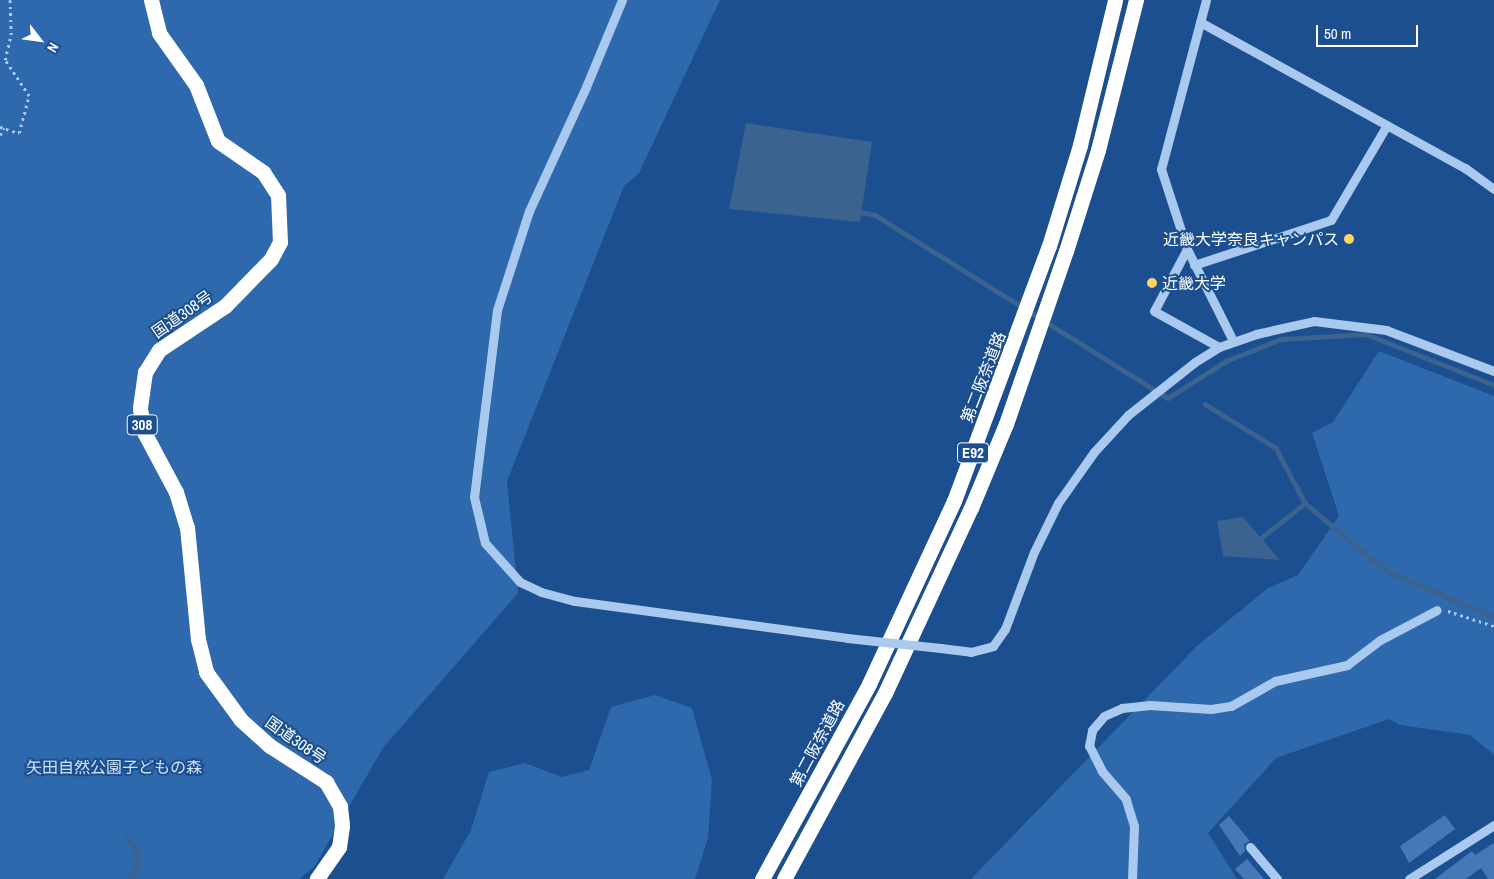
<!DOCTYPE html>
<html>
<head>
<meta charset="utf-8">
<style>
  body { margin:0 }
  #map { position:relative; width:1494px; height:879px; overflow:hidden; background:#1b4f8f; font-family:"Archivo Narrow","Noto Sans JP",sans-serif }
  div>[style] { position:absolute }
  .green>* { inset:0; background:#2e69ad }
  .water>* { inset:0; background:#3c6290 }
  .stream>* { height:4.5px; margin:-2.25px; padding:0 2.25px; transform-origin:2.25px; border-radius:2.25px; background:#3c6290 }
  .building>* { inset:0; background:#4478b7 }
  .path>* { height:2.5px; margin-top:-1.25px; transform-origin:0; background:repeating-linear-gradient(90deg,#a9c9ee 0 2.5px,transparent 0 6.5px) }
  .minor>* { height:9px; margin:-4.5px; padding:0 4.5px; transform-origin:4.5px; border-radius:4.5px; background:#a9c9ee }
  .highway>* { height:15px; margin:-7.5px; padding:0 7.5px; transform-origin:7.5px; border-radius:7.5px; background:#fff }
  .minor-bridge>* { height:9px; margin:-4.5px; padding:0 4.5px; transform-origin:4.5px; border-radius:4.5px; background:#a9c9ee }
  .dots>* { width:14px; height:14px; translate:-50% -50%; box-sizing:border-box; border:2px solid #1b4f8f; border-radius:50% }
  span { translate:-50% -50%; white-space:nowrap; text-align:center; line-height:1.15; -webkit-text-stroke:4px #1b4f8f; paint-order:stroke }
  .shield-label span { padding:1px 4px; background:#1b4f8f; border:1px solid; border-radius:4px; -webkit-text-stroke-width:0 }
  .shield-label { font-size:15px; color:#fff; font-weight:700 }
  .poi-label { font-size:16px; color:#fff }
  .right { translate:-100% -50%; text-align:right }
  .left { translate:0 -50%; text-align:left }
  .street-label { font-size:16px; color:#fff }
  .park-label { font-size:16px; color:#cfe3fa }
  .north { position:absolute; left:15px; top:15px; width:50px; height:50px; -webkit-text-stroke:4px #1b4f8f; paint-order:stroke; rotate:120deg; font-size:14px; font-weight:700; line-height:20px; text-align:center; color:#fff }
  .north::after { content:''; display:block; margin:auto; width:18px; height:22px; background:#fff; clip-path:polygon(50% 0,100% 100%,50% 72%,0 100%) }
  .scale { position:absolute; left:1316px; top:25px; width:102px; height:22px; box-sizing:border-box; border:2px solid #fff; border-top:0; padding-left:6px; font-size:15px; line-height:18px; white-space:nowrap; color:#fff; -webkit-text-stroke:4px #1b4f8f; paint-order:stroke }
</style>
</head>
<body>
<div id="map">
  <div class="green">
    <i style="clip-path:polygon(0 0,720px 0,639px 173px,624px 186px,507px 481px,518px 593px,383px 748px,314px 867px,299px 879px,0 879px)"></i>
    <i style="clip-path:polygon(1379px 351px,1494px 396px,1494px 755px,1470px 735px,1400px 725px,1389px 719px,1276px 758px,1208px 833px,1237px 879px,971px 879px,1197px 646px,1268px 588px,1298px 575px,1339px 516px,1312px 433px,1333px 422px)"></i>
    <i style="clip-path:polygon(655px 695px,692px 708px,712px 780px,708px 838px,695px 879px,443px 879px,471px 830px,489px 772px,525px 763px,562px 777px,589px 770px,611px 707px)"></i>
  </div>
  <div class="water">
    <i style="clip-path:polygon(746px 123px,872px 142px,860px 222px,729px 209px)"></i>
    <i style="clip-path:polygon(1243px 517px,1261px 538px,1280px 560px,1223px 556px,1217px 521px)"></i>
  </div>
  <div class="stream">
    <i style="left:856px;top:211px;width:19px;rotate:12deg"></i>
    <i style="left:875px;top:215px;width:345px;rotate:32deg"></i>
    <i style="left:1168px;top:398px;width:69px;rotate:-32.5deg"></i>
    <i style="left:1226px;top:361px;width:59px;rotate:-21.8deg"></i>
    <i style="left:1281px;top:339px;width:85px;rotate:-3.4deg"></i>
    <i style="left:1366px;top:334px;width:138px;rotate:21.7deg"></i>
    <i style="left:1205px;top:404px;width:84px;rotate:31.8deg"></i>
    <i style="left:1276px;top:448px;width:62px;rotate:62.2deg"></i>
    <i style="left:1305px;top:503px;width:104px;rotate:39.9deg"></i>
    <i style="left:1385px;top:570px;width:119px;rotate:23.3deg"></i>
    <i style="left:1261px;top:538px;width:56px;rotate:-38.5deg"></i>
    <i style="left:127px;top:837px;width:19px;rotate:55deg"></i>
    <i style="left:138px;top:853px;width:14px;rotate:90deg"></i>
    <i style="left:138px;top:867px;width:14px;rotate:120deg"></i>
  </div>
  <div class="building">
    <i style="clip-path:polygon(1445px 815px,1455px 829px,1409px 863px,1400px 846px)"></i>
    <i style="clip-path:polygon(1229px 816px,1250px 841px,1244px 844px,1245px 851px,1240px 856px,1219px 825px)"></i>
    <i style="clip-path:polygon(1494px 843px,1494px 879px,1488px 879px,1481px 868px,1466px 879px,1435px 879px,1472px 851px,1475px 855px)"></i>
    <i style="clip-path:polygon(1247px 859px,1264px 879px,1244px 879px,1235px 869px)"></i>
  </div>
  <div class="path">
    <i style="left:0;top:127px;width:20px;rotate:18deg"></i>
    <i style="left:19px;top:133px;width:38px;rotate:-75deg"></i>
    <i style="left:29px;top:96px;width:43px;rotate:-123.7deg"></i>
    <i style="left:5px;top:60px;width:26px;rotate:-77deg"></i>
    <i style="left:11px;top:35px;width:35px;rotate:-92deg"></i>
    <i style="left:0;top:135px;width:8px;rotate:-60deg"></i>
    <i style="left:1448px;top:611px;width:48px;rotate:18.1deg"></i>
  </div>
  <div class="minor">
    <i style="left:622px;top:0;width:94px;rotate:112.5deg"></i>
    <i style="left:586px;top:87px;width:136px;rotate:114.7deg"></i>
    <i style="left:529px;top:211px;width:104px;rotate:107.9deg"></i>
    <i style="left:497px;top:310px;width:188px;rotate:97deg"></i>
    <i style="left:474px;top:497px;width:47px;rotate:76.6deg"></i>
    <i style="left:485px;top:543px;width:52px;rotate:48.1deg"></i>
    <i style="left:520px;top:582px;width:23px;rotate:25deg"></i>
    <i style="left:541px;top:592px;width:35px;rotate:15deg"></i>
    <i style="left:575px;top:601px;width:275px;rotate:7.7deg"></i>
    <i style="left:1206px;top:0;width:175px;rotate:104.9deg"></i>
    <i style="left:1161px;top:169px;width:84px;rotate:72deg"></i>
    <i style="left:1187px;top:249px;width:103px;rotate:63.4deg"></i>
    <i style="left:1200px;top:22px;width:303px;rotate:28.9deg"></i>
    <i style="left:1465px;top:168px;width:36px;rotate:36deg"></i>
    <i style="left:1187px;top:249px;width:70px;rotate:118deg"></i>
    <i style="left:1154px;top:311px;width:74px;rotate:29deg"></i>
    <i style="left:1194px;top:265px;width:144px;rotate:-18.2deg"></i>
    <i style="left:1331px;top:220px;width:110px;rotate:-59.5deg"></i>
    <i style="left:940px;top:648px;width:31px;rotate:7deg"></i>
    <i style="left:971px;top:652px;width:23px;rotate:-15deg"></i>
    <i style="left:993px;top:646px;width:21px;rotate:-55deg"></i>
    <i style="left:1005px;top:629px;width:82px;rotate:-69.4deg"></i>
    <i style="left:1034px;top:552px;width:55px;rotate:-63.9deg"></i>
    <i style="left:1058px;top:503px;width:62px;rotate:-54.8deg"></i>
    <i style="left:1094px;top:452px;width:50px;rotate:-47.4deg"></i>
    <i style="left:1128px;top:415px;width:85px;rotate:-38.3deg"></i>
    <i style="left:1195px;top:362px;width:28px;rotate:-32deg"></i>
    <i style="left:1219px;top:347px;width:39px;rotate:-19deg"></i>
    <i style="left:1256px;top:334px;width:59px;rotate:-12.6deg"></i>
    <i style="left:1314px;top:321px;width:73px;rotate:7.1deg"></i>
    <i style="left:1386px;top:330px;width:116px;rotate:20.8deg"></i>
    <i style="left:1250px;top:847px;width:42px;rotate:49.8deg"></i>
    <i style="left:1132px;top:879px;width:53px;rotate:-87.8deg"></i>
    <i style="left:1134px;top:826px;width:28px;rotate:-107deg"></i>
    <i style="left:1126px;top:799px;width:37px;rotate:-131deg"></i>
    <i style="left:1102px;top:771px;width:28px;rotate:-117deg"></i>
    <i style="left:1089px;top:746px;width:16px;rotate:-79deg"></i>
    <i style="left:1092px;top:730px;width:18px;rotate:-49deg"></i>
    <i style="left:1104px;top:716px;width:20px;rotate:-24deg"></i>
    <i style="left:1122px;top:708px;width:28px;rotate:-6deg"></i>
    <i style="left:1150px;top:705px;width:61px;rotate:3.8deg"></i>
    <i style="left:1211px;top:709px;width:20px;rotate:-9deg"></i>
    <i style="left:1231px;top:706px;width:51px;rotate:-29.6deg"></i>
    <i style="left:1275px;top:681px;width:74px;rotate:-12.5deg"></i>
    <i style="left:1347px;top:665px;width:41px;rotate:-37.1deg"></i>
    <i style="left:1380px;top:640px;width:64px;rotate:-27.8deg"></i>
    <i style="left:1409px;top:879px;width:101px;rotate:-32.4deg"></i>
  </div>
  <div class="highway">
    <i style="left:151px;top:0;width:34px;rotate:76deg"></i>
    <i style="left:159px;top:33px;width:64px;rotate:54.6deg"></i>
    <i style="left:196px;top:85px;width:60px;rotate:68.6deg"></i>
    <i style="left:218px;top:141px;width:55px;rotate:34.6deg"></i>
    <i style="left:263px;top:172px;width:27px;rotate:57deg"></i>
    <i style="left:278px;top:195px;width:47px;rotate:87.6deg"></i>
    <i style="left:280px;top:242px;width:19px;rotate:118deg"></i>
    <i style="left:271px;top:259px;width:66px;rotate:134.4deg"></i>
    <i style="left:225px;top:306px;width:79px;rotate:146.3deg"></i>
    <i style="left:159px;top:350px;width:26px;rotate:122deg"></i>
    <i style="left:145px;top:372px;width:37px;rotate:98deg"></i>
    <i style="left:140px;top:409px;width:25px;rotate:79deg"></i>
    <i style="left:145px;top:434px;width:66px;rotate:61.9deg"></i>
    <i style="left:176px;top:492px;width:37px;rotate:73deg"></i>
    <i style="left:187px;top:527px;width:113px;rotate:84.4deg"></i>
    <i style="left:198px;top:639px;width:34px;rotate:76deg"></i>
    <i style="left:206px;top:672px;width:59px;rotate:53.9deg"></i>
    <i style="left:241px;top:720px;width:39px;rotate:42deg"></i>
    <i style="left:270px;top:746px;width:67px;rotate:32.7deg"></i>
    <i style="left:326px;top:782px;width:28px;rotate:60deg"></i>
    <i style="left:340px;top:806px;width:20px;rotate:84deg"></i>
    <i style="left:342px;top:826px;width:21px;rotate:98deg"></i>
    <i style="left:339px;top:847px;width:39px;rotate:125deg"></i>
    <i style="left:762px;top:879px;width:222px;rotate:-61.2deg"></i>
    <i style="left:869px;top:684px;width:202px;rotate:-65.1deg"></i>
    <i style="left:954px;top:501px;width:272px;rotate:-69.6deg"></i>
    <i style="left:1049px;top:246px;width:106px;rotate:-72.9deg"></i>
    <i style="left:1080px;top:145px;width:149px;rotate:-76.4deg"></i>
    <i style="left:784px;top:879px;width:212px;rotate:-61.5deg"></i>
    <i style="left:885px;top:693px;width:204px;rotate:-65.1deg"></i>
    <i style="left:971px;top:508px;width:91px;rotate:-67.4deg"></i>
    <i style="left:1006px;top:424px;width:183px;rotate:-70.9deg"></i>
    <i style="left:1066px;top:251px;width:106px;rotate:-72.4deg"></i>
    <i style="left:1098px;top:150px;width:155px;rotate:-75.8deg"></i>
  </div>
  <div class="minor-bridge">
    <i style="left:847px;top:638px;width:94px;rotate:6.1deg"></i>
  </div>
  <div class="dots">
    <i style="left:1349px;top:239px;background:#ffd166"></i>
    <i style="left:1152px;top:283px;background:#ffd166"></i>
  </div>
  <div class="shield-label">
    <span style="left:142px;top:425px">308</span>
    <span style="left:973px;top:453px">E92</span>
  </div>
  <div class="poi-label">
    <span class="right" style="left:1339px;top:239px">近畿大学奈良キャンパス</span>
    <span class="left" style="left:1162px;top:283px">近畿大学</span>
  </div>
  <div class="street-label">
    <span style="left:182px;top:314px;rotate:-35deg">国道308号</span>
    <span style="left:983px;top:377px;rotate:-69deg">第二阪奈道路</span>
    <span style="left:296px;top:740px;rotate:35deg">国道308号</span>
    <span style="left:817px;top:743px;rotate:-62deg">第二阪奈道路</span>
  </div>
  <div class="park-label">
    <span style="left:114px;top:767px">矢田自然公園子どもの森</span>
  </div>
  <div class="north">N</div>
  <div class="scale">50 m</div>
</div>
</body>
</html>
